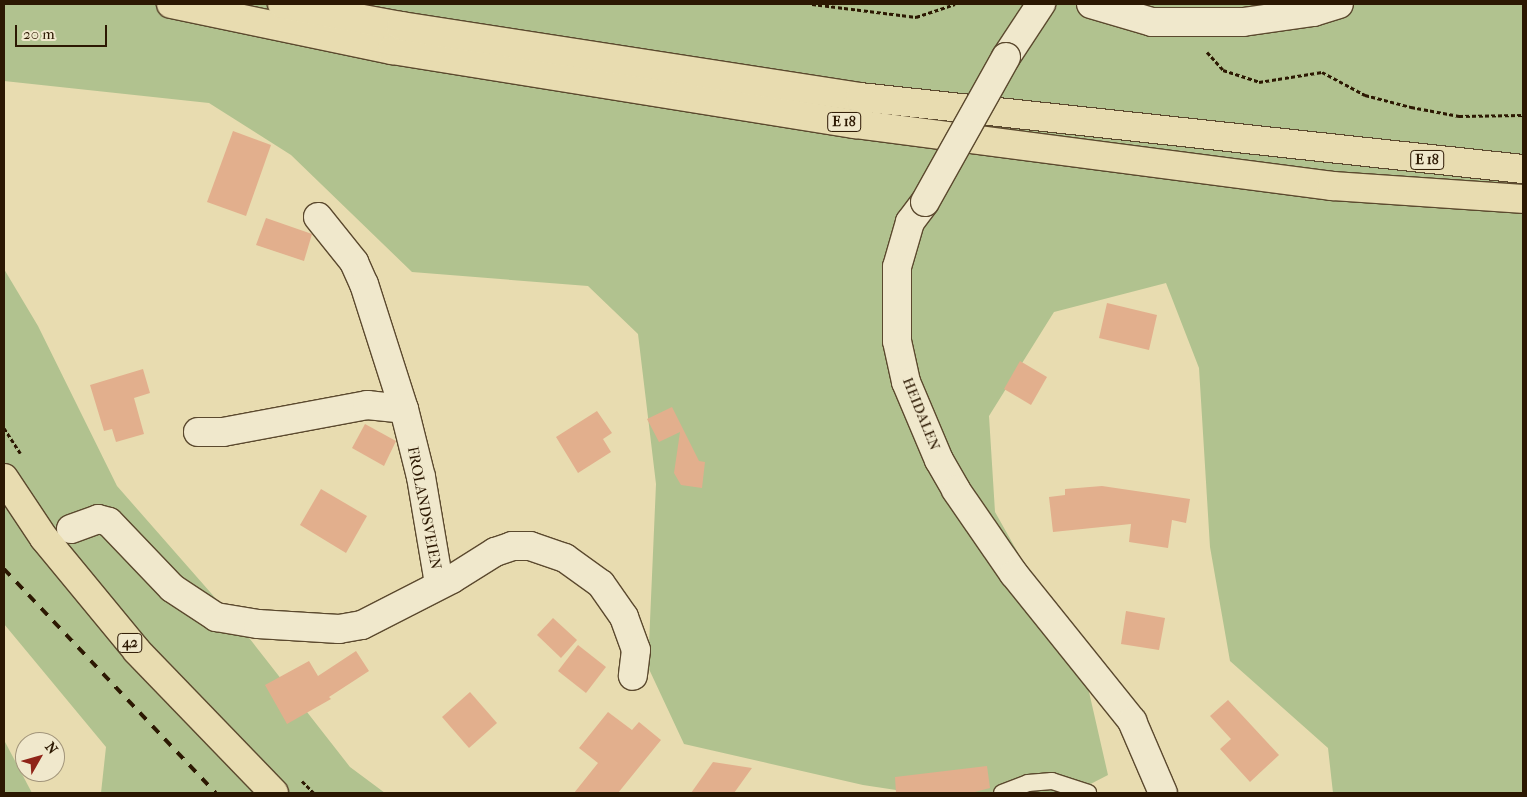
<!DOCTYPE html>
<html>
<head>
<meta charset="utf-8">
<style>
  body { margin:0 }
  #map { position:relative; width:1527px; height:797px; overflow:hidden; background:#e8dcb0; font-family:"IM FELL French Canon",serif }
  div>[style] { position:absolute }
  .green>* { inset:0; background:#b1c28f }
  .building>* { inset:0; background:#e2af8d }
  .path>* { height:3px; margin-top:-1.5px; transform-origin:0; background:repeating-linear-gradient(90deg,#2c1802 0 4px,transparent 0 6.5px) }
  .roads { filter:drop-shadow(1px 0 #5b492e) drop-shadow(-1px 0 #5b492e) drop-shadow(0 1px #5b492e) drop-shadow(0 -1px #5b492e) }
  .lane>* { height:16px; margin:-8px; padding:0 8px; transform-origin:8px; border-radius:8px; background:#f0e8cc }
  .street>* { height:28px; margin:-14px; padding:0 14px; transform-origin:14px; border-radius:14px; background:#f0e8cc }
  .primary>* { height:28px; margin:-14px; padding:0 14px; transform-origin:14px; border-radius:14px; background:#e8dcb0 }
  .highway>* { height:28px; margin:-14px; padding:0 14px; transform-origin:14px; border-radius:14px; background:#e8dcb0 }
  .rail>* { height:4px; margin-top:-2px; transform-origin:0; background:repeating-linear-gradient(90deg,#2c1802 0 9px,transparent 0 18px) }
  .bridges { filter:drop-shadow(1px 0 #5b492e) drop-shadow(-1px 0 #5b492e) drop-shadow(0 1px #5b492e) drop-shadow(0 -1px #5b492e) }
  .street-bridge>* { height:28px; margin:-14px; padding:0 14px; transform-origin:14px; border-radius:14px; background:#f0e8cc }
  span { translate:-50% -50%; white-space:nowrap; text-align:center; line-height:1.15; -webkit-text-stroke:4.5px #f0e8cc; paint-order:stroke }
  .shield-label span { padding:1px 4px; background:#f0e8cc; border:1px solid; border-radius:4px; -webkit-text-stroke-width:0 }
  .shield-label { font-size:14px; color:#2c1802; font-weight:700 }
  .street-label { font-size:15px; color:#2c1802 }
  .frame { position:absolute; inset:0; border:5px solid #2c1802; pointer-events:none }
  .north { position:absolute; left:15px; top:732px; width:50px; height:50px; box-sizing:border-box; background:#f0e8cc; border:1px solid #a2957b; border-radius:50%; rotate:52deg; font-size:14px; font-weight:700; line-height:20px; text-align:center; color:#2c1802 }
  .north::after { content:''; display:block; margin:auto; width:18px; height:22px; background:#8f2418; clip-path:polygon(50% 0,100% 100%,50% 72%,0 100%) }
  .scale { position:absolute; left:15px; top:25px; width:92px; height:22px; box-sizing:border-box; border:2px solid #2c1802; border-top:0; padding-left:6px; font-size:15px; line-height:18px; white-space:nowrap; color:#2c1802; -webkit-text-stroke:4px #f0e8cc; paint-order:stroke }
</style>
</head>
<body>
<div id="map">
  <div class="green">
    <i style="clip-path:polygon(4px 4px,1523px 4px,1523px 793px,1333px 793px,1328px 748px,1230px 661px,1210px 547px,1199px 368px,1166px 283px,1054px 312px,989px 416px,995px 512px,1084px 670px,1108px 775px,1073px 793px,916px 793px,863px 785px,684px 744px,648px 667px,656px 484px,638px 334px,588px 286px,412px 272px,291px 155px,209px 103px,4px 81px)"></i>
    <i style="clip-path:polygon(4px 269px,38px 326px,117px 486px,239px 625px,350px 767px,385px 793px,101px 793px,106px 747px,4px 624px)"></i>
    <i style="clip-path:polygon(4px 740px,32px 793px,4px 793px)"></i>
  </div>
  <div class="building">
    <i style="clip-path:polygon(233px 131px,271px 145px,246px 216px,207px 202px)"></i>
    <i style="clip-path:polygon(266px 218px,312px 234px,304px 261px,256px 245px)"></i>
    <i style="clip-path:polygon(1107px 303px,1157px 315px,1149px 350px,1099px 338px)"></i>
    <i style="clip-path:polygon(1020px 361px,1047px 377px,1031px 405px,1004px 389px)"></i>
    <i style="clip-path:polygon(143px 369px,150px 393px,134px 398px,144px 434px,116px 442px,112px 429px,104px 431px,90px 385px)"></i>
    <i style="clip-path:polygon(672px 407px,699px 461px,705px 462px,702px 488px,681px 485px,674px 473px,680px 432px,659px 442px,647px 419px)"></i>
    <i style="clip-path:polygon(597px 411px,612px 433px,603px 439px,611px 452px,578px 473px,556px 437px)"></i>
    <i style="clip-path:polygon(365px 424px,396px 441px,384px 466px,352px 448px)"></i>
    <i style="clip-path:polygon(1102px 486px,1190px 499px,1186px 523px,1172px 520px,1168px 548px,1129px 542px,1131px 524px,1053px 532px,1049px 497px,1065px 495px,1065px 489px)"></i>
    <i style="clip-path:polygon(321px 489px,367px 516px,346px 553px,300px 525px)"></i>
    <i style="clip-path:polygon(1126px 611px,1165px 618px,1159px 650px,1121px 644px)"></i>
    <i style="clip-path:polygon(553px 618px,577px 640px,561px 658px,537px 635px)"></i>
    <i style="clip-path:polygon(578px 645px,606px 667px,586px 693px,558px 671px)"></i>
    <i style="clip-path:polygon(356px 651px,369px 671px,329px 697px,331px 699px,287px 724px,265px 685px,309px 661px,318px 676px)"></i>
    <i style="clip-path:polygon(470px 692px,497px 723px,469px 748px,442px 717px)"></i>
    <i style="clip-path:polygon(1228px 700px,1279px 755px,1250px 782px,1220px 749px,1231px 739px,1210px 716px)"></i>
    <i style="clip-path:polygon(608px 712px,632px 730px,639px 722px,661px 740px,618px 793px,574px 793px,598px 763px,579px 748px)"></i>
    <i style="clip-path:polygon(713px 762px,752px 768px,734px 793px,691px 793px)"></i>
    <i style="clip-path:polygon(987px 766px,990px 788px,971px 793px,896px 793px,895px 777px)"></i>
  </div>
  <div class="path">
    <i style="left:812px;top:4px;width:105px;rotate:7.1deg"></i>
    <i style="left:916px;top:17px;width:41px;rotate:-18.4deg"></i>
    <i style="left:1207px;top:52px;width:24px;rotate:48deg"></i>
    <i style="left:1223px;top:70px;width:38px;rotate:18deg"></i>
    <i style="left:1259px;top:82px;width:64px;rotate:-9deg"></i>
    <i style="left:1322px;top:72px;width:49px;rotate:28.1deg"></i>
    <i style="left:1365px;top:95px;width:48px;rotate:14.6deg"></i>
    <i style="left:1411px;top:107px;width:49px;rotate:10.6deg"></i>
    <i style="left:1459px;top:116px;width:64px;rotate:-0.9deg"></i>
    <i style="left:4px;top:428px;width:30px;rotate:57deg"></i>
    <i style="left:302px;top:781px;width:17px;rotate:45deg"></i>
  </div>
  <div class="roads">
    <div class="lane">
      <i style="left:1002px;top:793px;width:28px;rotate:-21deg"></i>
      <i style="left:1028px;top:783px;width:24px;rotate:-5deg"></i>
      <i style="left:1052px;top:781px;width:38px;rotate:18deg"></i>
    </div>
    <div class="street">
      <i style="left:1091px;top:4px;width:64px;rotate:16.4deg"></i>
      <i style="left:1152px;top:22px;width:91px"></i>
      <i style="left:1243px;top:22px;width:71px;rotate:-8.1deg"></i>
      <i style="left:1313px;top:12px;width:27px;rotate:-17deg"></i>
      <i style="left:1006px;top:57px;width:64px;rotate:-56.6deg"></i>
      <i style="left:925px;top:202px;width:25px;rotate:127deg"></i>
      <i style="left:910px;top:222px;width:47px;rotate:106.1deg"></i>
      <i style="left:897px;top:267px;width:74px;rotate:90deg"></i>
      <i style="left:897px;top:341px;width:42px;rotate:77.6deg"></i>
      <i style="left:906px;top:382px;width:85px;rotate:67.1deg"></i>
      <i style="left:939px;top:460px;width:34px;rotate:60deg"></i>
      <i style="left:956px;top:490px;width:102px;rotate:55.4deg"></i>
      <i style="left:1014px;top:574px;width:189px;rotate:51.2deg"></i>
      <i style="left:1132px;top:721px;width:78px;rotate:66.7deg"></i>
      <i style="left:318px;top:217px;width:58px;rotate:51.3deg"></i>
      <i style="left:354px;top:262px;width:24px;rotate:66deg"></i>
      <i style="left:364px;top:284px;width:131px;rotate:72.3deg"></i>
      <i style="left:404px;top:409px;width:70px;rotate:76deg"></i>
      <i style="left:421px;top:477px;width:108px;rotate:80.4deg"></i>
      <i style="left:198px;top:432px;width:25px"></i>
      <i style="left:223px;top:432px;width:147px;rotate:-10.6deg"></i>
      <i style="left:367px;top:405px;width:37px;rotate:6deg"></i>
      <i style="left:71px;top:529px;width:29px;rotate:-20deg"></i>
      <i style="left:98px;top:519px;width:11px;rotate:15deg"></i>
      <i style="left:109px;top:522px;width:91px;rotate:46.3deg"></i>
      <i style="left:172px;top:588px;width:53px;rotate:33.4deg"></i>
      <i style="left:216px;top:617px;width:43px;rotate:9.5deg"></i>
      <i style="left:258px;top:624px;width:81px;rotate:3.5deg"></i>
      <i style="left:339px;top:629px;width:23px;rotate:-10deg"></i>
      <i style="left:362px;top:625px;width:101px;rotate:-27.1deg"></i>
      <i style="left:452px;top:579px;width:51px;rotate:-32.1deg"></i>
      <i style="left:495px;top:552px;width:18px;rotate:-19deg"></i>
      <i style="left:512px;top:546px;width:18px"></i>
      <i style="left:530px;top:546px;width:37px;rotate:19deg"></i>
      <i style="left:565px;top:558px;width:44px;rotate:35.8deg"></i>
      <i style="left:601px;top:584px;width:40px;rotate:55.1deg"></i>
      <i style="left:624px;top:617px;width:35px;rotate:70deg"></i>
      <i style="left:636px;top:650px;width:26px;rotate:97deg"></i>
    </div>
    <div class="primary">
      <i style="left:4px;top:478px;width:72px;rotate:56.3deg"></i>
      <i style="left:44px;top:538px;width:146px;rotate:50.5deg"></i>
      <i style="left:137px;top:651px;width:197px;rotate:46deg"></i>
    </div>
    <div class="highway">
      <i style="left:171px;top:4px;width:226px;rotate:11.8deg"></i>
      <i style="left:392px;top:50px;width:469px;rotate:9.1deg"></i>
      <i style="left:855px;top:124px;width:481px;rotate:7.4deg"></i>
      <i style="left:1332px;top:186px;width:191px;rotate:3.9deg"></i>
      <i style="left:282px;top:4px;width:121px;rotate:10.5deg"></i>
      <i style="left:401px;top:26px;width:464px;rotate:8.8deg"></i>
      <i style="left:860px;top:97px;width:667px;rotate:6.2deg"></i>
    </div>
  </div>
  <div class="rail">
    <i style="left:4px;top:569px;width:308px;rotate:46.6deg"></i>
  </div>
  <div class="bridges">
    <div class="street-bridge">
      <i style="left:925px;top:202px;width:166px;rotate:-60.8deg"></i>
    </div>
  </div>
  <div class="shield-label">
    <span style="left:844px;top:122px">E 18</span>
    <span style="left:1427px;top:160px">E 18</span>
    <span style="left:130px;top:643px">42</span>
  </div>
  <div class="street-label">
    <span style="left:921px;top:414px;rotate:68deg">HEIDALEN</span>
    <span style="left:424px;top:508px;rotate:79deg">FROLANDSVEIEN</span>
  </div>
  <div class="frame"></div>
  <div class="north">N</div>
  <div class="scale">20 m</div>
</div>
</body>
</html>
